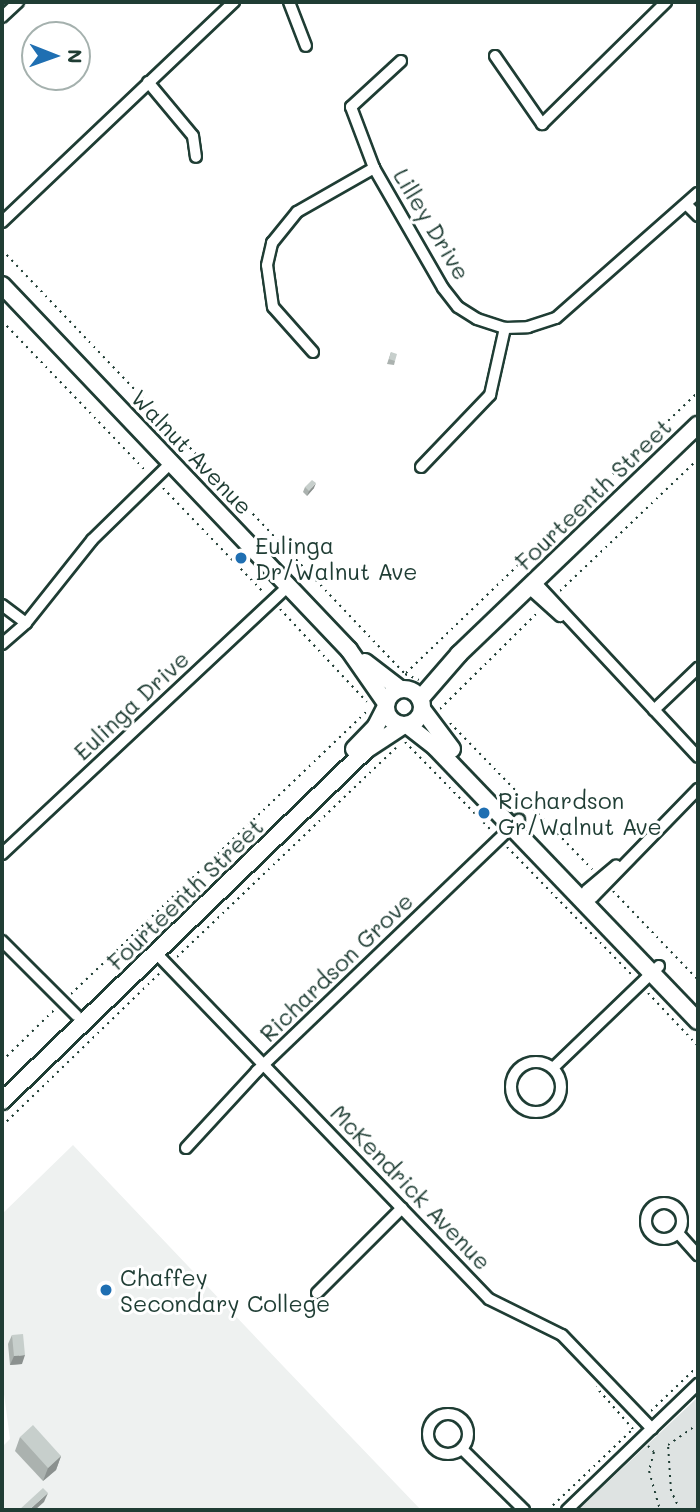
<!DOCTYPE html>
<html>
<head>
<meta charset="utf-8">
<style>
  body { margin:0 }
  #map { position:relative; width:700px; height:1512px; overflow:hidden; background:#fff; font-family:Mali,sans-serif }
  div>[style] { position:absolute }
  .built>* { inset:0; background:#eef1f0 }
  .green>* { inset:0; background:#dee3e2 }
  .path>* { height:2px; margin-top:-1px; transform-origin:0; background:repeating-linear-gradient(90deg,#1f3d34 0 2px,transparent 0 7px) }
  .roads { filter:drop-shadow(2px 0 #1f3d34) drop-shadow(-2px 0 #1f3d34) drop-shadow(0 2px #1f3d34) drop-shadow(0 -2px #1f3d34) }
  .street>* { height:10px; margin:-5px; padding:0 5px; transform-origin:5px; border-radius:5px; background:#fff }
  .street>.ring { margin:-5px; padding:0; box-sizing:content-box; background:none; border:10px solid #fff; border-radius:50% }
  .secondary>* { height:16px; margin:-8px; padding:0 8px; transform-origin:8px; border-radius:8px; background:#fff }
  .secondary>.ring { margin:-8px; padding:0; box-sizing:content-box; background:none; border:16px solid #fff; border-radius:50% }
  .wall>* { inset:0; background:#abb2af }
  .shaded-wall>* { inset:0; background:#8b918f }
  .building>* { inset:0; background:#c7cfcc }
  .dots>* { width:19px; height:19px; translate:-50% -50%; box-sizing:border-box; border:4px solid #fff; border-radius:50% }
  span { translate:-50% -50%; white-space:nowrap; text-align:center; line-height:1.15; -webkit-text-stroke:6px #fff; paint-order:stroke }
  .street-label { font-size:23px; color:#1f3d34 }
  .poi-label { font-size:23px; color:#1f3d34 }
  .left { translate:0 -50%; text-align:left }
  .frame { position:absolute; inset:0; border:4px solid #1f3d34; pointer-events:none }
  .north { position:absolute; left:21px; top:21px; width:70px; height:70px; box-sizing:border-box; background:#fff; border:2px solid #a5b1ae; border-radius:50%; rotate:91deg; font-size:19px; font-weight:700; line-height:28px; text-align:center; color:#1f3d34 }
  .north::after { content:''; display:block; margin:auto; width:24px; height:32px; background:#1f6fb2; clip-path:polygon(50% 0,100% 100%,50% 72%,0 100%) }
</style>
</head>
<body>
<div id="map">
  <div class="built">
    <i style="clip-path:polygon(73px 1145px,284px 1367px,421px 1510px,2px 1510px,2px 1447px,10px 1439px,2px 1379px,2px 1214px)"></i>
  </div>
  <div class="green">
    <i style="clip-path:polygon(698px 1397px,698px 1510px,578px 1510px)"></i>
  </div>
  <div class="path">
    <i style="left:2px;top:250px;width:585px;rotate:46.45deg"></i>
    <i style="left:405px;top:674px;width:15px;rotate:23deg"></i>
    <i style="left:2px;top:321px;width:209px;rotate:46.2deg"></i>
    <i style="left:163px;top:488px;width:144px;rotate:46.1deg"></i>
    <i style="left:560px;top:591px;width:191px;rotate:-43.7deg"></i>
    <i style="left:280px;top:609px;width:127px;rotate:46.9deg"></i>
    <i style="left:406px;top:673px;width:405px;rotate:-43.9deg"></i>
    <i style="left:440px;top:709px;width:138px;rotate:-44.7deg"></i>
    <i style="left:450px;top:723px;width:204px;rotate:45.8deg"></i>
    <i style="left:405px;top:742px;width:123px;rotate:45.7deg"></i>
    <i style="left:507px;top:847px;width:180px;rotate:45.7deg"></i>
    <i style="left:613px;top:891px;width:123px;rotate:46.3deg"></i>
    <i style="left:177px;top:957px;width:303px;rotate:-43.7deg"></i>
    <i style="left:648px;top:993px;width:73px;rotate:46.7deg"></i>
    <i style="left:71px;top:994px;width:411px;rotate:-43.7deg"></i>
    <i style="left:2px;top:1061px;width:73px;rotate:-44.4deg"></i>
    <i style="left:2px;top:1126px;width:220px;rotate:-44.1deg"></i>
    <i style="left:651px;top:1411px;width:65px;rotate:-43.8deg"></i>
    <i style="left:648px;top:1446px;width:8px;rotate:45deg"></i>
    <i style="left:654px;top:1452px;width:20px;rotate:105deg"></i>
    <i style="left:649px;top:1471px;width:41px;rotate:74.2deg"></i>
    <i style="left:548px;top:1510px;width:117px;rotate:-43.6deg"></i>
    <i style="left:633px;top:1429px;width:56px;rotate:-131.4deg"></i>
    <i style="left:680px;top:1510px;width:21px;rotate:-115deg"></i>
    <i style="left:671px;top:1491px;width:46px;rotate:-93.7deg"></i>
    <i style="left:668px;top:1445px;width:37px;rotate:-35deg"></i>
  </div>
  <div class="roads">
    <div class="street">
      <i style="left:289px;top:2px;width:47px;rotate:68.9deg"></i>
      <i style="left:2px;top:17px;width:22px;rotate:-43deg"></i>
      <i style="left:495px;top:56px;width:83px;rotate:55.3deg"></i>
      <i style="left:542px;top:124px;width:174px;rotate:-44.5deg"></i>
      <i style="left:401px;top:61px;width:68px;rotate:137.4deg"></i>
      <i style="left:351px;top:107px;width:65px;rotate:69.3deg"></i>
      <i style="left:374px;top:168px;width:138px;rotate:60.1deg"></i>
      <i style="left:443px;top:288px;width:24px;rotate:52deg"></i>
      <i style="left:458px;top:307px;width:22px;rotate:32deg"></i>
      <i style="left:477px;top:319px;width:29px;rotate:18deg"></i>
      <i style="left:505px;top:328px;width:23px;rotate:-2deg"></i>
      <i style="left:528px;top:327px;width:29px;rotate:-18deg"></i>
      <i style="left:556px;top:318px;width:189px;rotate:-41.4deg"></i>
      <i style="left:148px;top:82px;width:70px;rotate:50.2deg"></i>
      <i style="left:193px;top:136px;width:21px;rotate:82deg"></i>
      <i style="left:687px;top:205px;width:16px;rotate:45deg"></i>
      <i style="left:2px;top:222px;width:320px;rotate:-43.5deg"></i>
      <i style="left:313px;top:352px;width:60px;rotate:-131.6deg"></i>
      <i style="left:273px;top:307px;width:42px;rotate:-98.1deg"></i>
      <i style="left:267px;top:265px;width:23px;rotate:-77deg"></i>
      <i style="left:272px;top:243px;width:40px;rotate:-51deg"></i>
      <i style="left:297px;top:212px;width:89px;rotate:-29.7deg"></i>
      <i style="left:421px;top:467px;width:100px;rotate:-46.2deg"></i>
      <i style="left:490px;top:395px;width:69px;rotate:-77.4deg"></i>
      <i style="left:535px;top:582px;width:239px;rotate:47deg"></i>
      <i style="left:529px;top:588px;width:42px;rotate:42.1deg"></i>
      <i style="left:2px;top:605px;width:30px;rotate:37deg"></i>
      <i style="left:2px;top:644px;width:32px;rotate:-41deg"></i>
      <i style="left:26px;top:623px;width:106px;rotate:-51.5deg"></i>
      <i style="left:92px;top:540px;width:110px;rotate:-44.3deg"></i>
      <i style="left:654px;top:710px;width:61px;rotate:-43.7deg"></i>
      <i style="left:2px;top:854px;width:392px;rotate:-43.1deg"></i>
      <i style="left:582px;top:900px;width:11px;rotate:-15deg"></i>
      <i style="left:593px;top:897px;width:151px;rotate:-45.8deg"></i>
      <i style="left:582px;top:900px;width:11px;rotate:-63deg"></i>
      <i style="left:587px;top:890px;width:38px;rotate:-40deg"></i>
      <i style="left:2px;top:941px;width:105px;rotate:45deg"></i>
      <i style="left:156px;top:953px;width:480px;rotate:46.1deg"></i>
      <i style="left:489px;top:1299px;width:81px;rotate:26.3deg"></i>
      <i style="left:562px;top:1335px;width:130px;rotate:46.2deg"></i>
      <i class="ring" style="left:511px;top:1062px;width:40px;height:40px"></i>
      <i style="left:553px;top:1068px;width:147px;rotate:-43.9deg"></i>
      <i style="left:186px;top:1148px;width:105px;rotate:-47.3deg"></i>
      <i style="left:257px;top:1071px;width:363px;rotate:-43.8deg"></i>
      <i class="ring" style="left:646px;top:1203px;width:26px;height:26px"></i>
      <i style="left:678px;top:1233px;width:30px;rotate:48deg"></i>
      <i style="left:317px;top:1293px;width:120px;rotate:-45deg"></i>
      <i class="ring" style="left:428px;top:1414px;width:30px;height:30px"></i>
      <i style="left:462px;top:1449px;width:87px;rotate:44.5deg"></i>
      <i style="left:567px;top:1510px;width:182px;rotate:-43.9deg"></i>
    </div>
    <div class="secondary">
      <i style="left:2px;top:285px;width:504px;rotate:46.45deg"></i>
      <i style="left:349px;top:650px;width:65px;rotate:55.1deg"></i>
      <i style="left:365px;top:662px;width:44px;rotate:37.6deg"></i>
      <i class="ring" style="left:386px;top:689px;width:20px;height:20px"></i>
      <i style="left:420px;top:699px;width:60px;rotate:-49.1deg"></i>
      <i style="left:459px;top:654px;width:331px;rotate:-43.8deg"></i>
      <i style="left:422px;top:709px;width:50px;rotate:53.1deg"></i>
      <i style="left:407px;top:725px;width:37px;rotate:38deg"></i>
      <i style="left:436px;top:748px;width:378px;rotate:46.2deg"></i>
      <i style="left:354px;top:749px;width:32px;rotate:-46deg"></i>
      <i style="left:376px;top:726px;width:22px;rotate:-63deg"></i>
      <i style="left:2px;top:1101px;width:506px;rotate:-43.96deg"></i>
      <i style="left:366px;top:750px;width:45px;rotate:-33.3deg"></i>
    </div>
  </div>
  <div class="wall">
    <i style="clip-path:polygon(391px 352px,395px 361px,394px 365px,387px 364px)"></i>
    <i style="clip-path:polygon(305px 487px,314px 488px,307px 496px,303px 492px)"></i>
    <i style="clip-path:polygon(12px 1335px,22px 1364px,10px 1365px,8px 1344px)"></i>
    <i style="clip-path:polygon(20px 1437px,61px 1456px,56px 1470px,43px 1481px,15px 1451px)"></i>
  </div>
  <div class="shaded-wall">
    <i style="clip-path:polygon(316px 483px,314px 488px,307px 496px,309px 491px)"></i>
    <i style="clip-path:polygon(25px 1355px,22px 1364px,10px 1365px,14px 1356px)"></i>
    <i style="clip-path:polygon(61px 1456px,56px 1470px,43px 1481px,48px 1468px)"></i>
    <i style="clip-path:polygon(48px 1493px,44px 1502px,35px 1510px,29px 1510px)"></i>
  </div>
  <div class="building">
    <i style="clip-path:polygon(391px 352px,397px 354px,395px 361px,389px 359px)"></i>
    <i style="clip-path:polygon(312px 480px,316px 483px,309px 491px,305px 487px)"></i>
    <i style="clip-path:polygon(23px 1334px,25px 1355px,14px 1356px,12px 1335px)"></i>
    <i style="clip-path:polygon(33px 1425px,61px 1456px,48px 1468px,20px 1437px)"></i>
    <i style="clip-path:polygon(43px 1488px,48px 1493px,29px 1510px,19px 1510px)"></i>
  </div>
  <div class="dots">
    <i style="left:241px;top:558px;background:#1f6fb2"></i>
    <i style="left:484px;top:813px;background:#1f6fb2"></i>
    <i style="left:106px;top:1290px;background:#1f6fb2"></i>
  </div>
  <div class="street-label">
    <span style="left:432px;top:224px;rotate:59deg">Lilley Drive</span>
    <span style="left:192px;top:452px;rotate:46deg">Walnut Avenue</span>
    <span style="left:593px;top:494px;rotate:-44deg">Fourteenth Street</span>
    <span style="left:131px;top:705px;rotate:-43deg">Eulinga Drive</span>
    <span style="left:185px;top:894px;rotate:-44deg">Fourteenth Street</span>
    <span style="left:336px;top:967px;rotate:-44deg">Richardson Grove</span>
    <span style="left:411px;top:1187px;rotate:46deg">McKendrick Avenue</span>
  </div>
  <div class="poi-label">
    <span class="left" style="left:255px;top:558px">Eulinga<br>Dr/Walnut Ave</span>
    <span class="left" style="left:498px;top:813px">Richardson<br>Gr/Walnut Ave</span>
    <span class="left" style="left:120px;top:1290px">Chaffey<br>Secondary College</span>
  </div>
  <div class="frame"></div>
  <div class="north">N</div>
</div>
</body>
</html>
